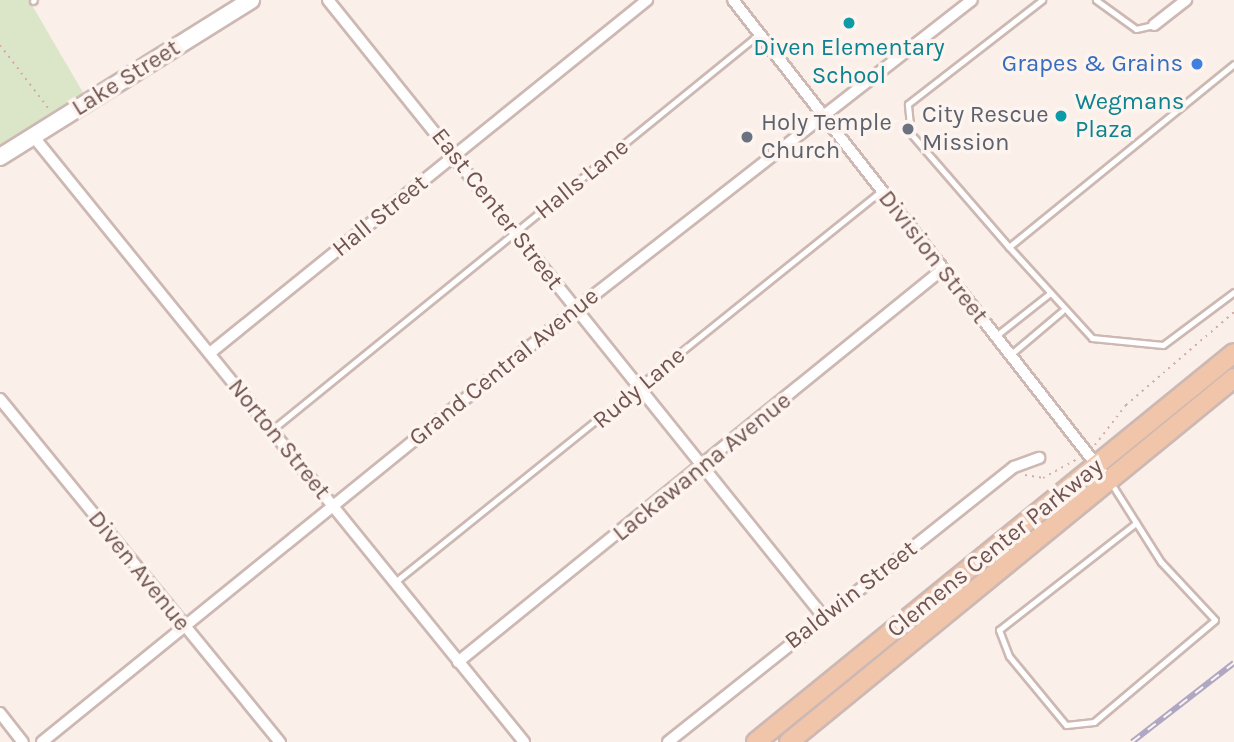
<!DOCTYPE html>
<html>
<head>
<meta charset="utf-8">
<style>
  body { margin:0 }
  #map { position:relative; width:1234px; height:742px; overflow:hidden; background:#faefe9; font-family:Karla,sans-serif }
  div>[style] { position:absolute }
  .green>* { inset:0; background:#dbe6c9 }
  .path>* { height:2px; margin-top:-1px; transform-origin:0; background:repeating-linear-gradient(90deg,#d1aea7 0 2px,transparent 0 7px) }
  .roads { filter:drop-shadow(2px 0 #cdb8b3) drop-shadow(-2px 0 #cdb8b3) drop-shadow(0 2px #cdb8b3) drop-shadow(0 -2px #cdb8b3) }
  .lane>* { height:5px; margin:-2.5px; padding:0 2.5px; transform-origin:2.5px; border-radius:2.5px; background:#fff }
  .street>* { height:10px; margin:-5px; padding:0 5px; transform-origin:5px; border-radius:5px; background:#fff }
  .secondary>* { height:16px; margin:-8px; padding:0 8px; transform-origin:8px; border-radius:8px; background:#fff }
  .primary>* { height:18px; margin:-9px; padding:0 9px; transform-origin:9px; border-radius:9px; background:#f0c5aa }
  .rail>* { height:6px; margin-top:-3px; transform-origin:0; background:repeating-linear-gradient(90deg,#fdf4ef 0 10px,#b0a8c2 0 20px); box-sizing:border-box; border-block:2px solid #b0a8c2 }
  .dots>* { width:19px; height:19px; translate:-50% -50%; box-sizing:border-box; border:4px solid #fdf4ef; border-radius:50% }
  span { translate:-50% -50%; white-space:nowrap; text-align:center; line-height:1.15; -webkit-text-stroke:7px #fdf4ef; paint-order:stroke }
  .culture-label { font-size:24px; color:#0d838f }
  .left { translate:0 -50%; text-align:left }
  .shop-label { font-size:24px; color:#366cbe }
  .right { translate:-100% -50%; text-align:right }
  .street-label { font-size:24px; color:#715450 }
  .worship-label { font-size:24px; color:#5b616d }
</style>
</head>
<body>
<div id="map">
  <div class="green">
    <i style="clip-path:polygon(0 0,29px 0,88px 101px,0 152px)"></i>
  </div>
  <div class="path">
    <i style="left:0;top:45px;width:81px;rotate:52.6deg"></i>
    <i style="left:1095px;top:445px;width:51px;rotate:-52.2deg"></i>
    <i style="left:1126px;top:405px;width:143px;rotate:-40.7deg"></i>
    <i style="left:1025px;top:475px;width:18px;rotate:9deg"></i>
    <i style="left:1043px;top:478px;width:39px;rotate:-29deg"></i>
  </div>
  <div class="roads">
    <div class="lane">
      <i style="left:1096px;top:0;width:49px;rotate:35.9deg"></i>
      <i style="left:1136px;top:29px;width:18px;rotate:-13deg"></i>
      <i style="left:33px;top:1px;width:1px;rotate:-45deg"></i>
      <i style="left:1234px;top:64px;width:290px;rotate:140.9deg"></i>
      <i style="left:1009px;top:247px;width:123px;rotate:47.6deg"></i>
      <i style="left:1092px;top:338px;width:71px;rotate:5.6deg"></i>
      <i style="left:1163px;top:345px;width:89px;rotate:-36.7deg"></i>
      <i style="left:1009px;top:247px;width:150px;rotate:-130.9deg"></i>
      <i style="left:911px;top:134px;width:30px;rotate:-96deg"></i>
      <i style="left:908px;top:104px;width:170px;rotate:-37.8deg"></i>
      <i style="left:997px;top:335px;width:66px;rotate:-38.3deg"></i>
      <i style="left:1010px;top:355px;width:68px;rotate:-40.2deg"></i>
      <i style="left:273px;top:429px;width:626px;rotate:-39.1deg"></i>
      <i style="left:1111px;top:483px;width:93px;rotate:57.7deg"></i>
      <i style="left:1161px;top:562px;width:79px;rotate:47deg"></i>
      <i style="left:1215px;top:620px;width:158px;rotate:139.9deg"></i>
      <i style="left:1094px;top:722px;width:28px;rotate:174deg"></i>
      <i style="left:1066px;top:725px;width:89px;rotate:-129.6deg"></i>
      <i style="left:1009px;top:656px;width:28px;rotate:-111deg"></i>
      <i style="left:999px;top:630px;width:174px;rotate:-38deg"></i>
      <i style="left:395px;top:582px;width:624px;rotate:-38.82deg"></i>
    </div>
    <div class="street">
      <i style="left:328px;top:0;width:790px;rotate:51.22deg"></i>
      <i style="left:733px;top:0;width:611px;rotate:51.99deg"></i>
      <i style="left:1154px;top:25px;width:41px;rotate:-38deg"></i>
      <i style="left:33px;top:136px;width:780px;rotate:50.98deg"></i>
      <i style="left:210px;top:353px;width:562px;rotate:-38.93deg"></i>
      <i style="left:0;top:399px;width:443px;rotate:50.8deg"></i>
      <i style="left:458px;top:662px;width:624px;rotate:-39.02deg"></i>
      <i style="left:0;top:713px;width:37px;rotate:52deg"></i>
      <i style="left:42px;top:742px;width:687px;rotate:-39.04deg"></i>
      <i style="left:576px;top:309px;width:502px;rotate:-37.97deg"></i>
      <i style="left:668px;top:742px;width:442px;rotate:-38.5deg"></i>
      <i style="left:1014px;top:467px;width:27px;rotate:-20deg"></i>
    </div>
    <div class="secondary">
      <i style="left:0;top:157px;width:296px;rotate:-32deg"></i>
    </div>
    <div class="primary">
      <i style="left:756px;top:742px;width:616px;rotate:-39.14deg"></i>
      <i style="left:789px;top:742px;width:575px;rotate:-39.28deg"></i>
    </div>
  </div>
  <div class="rail">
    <i style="left:1132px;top:742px;width:129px;rotate:-37.8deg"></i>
  </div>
  <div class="dots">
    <i style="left:849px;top:23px;background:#0f9aa8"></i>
    <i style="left:1197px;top:64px;background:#3f7fe0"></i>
    <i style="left:1061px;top:116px;background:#0f9aa8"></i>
    <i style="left:908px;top:129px;background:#6b7280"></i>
    <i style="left:747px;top:137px;background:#6b7280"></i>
  </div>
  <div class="culture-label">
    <span style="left:849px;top:62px">Diven Elementary<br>School</span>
    <span class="left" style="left:1075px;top:116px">Wegmans<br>Plaza</span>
  </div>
  <div class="shop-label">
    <span class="right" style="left:1183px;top:64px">Grapes &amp; Grains</span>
  </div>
  <div class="street-label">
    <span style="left:126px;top:78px;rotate:-32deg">Lake Street</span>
    <span style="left:582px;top:179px;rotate:-39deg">Halls Lane</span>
    <span style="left:497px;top:209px;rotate:52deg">East Center Street</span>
    <span style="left:380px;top:216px;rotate:-39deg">Hall Street</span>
    <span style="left:933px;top:257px;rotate:52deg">Division Street</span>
    <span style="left:504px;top:367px;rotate:-39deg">Grand Central Avenue</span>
    <span style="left:639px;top:388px;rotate:-40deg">Rudy Lane</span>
    <span style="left:279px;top:439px;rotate:51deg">Norton Street</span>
    <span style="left:702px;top:467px;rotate:-39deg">Lackawanna Avenue</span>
    <span style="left:995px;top:548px;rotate:-39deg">Clemens Center Parkway</span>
    <span style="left:139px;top:571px;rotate:51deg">Diven Avenue</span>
    <span style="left:851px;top:595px;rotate:-38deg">Baldwin Street</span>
  </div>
  <div class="worship-label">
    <span class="left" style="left:922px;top:129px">City Rescue<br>Mission</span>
    <span class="left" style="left:761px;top:137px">Holy Temple<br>Church</span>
  </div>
</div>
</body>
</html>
